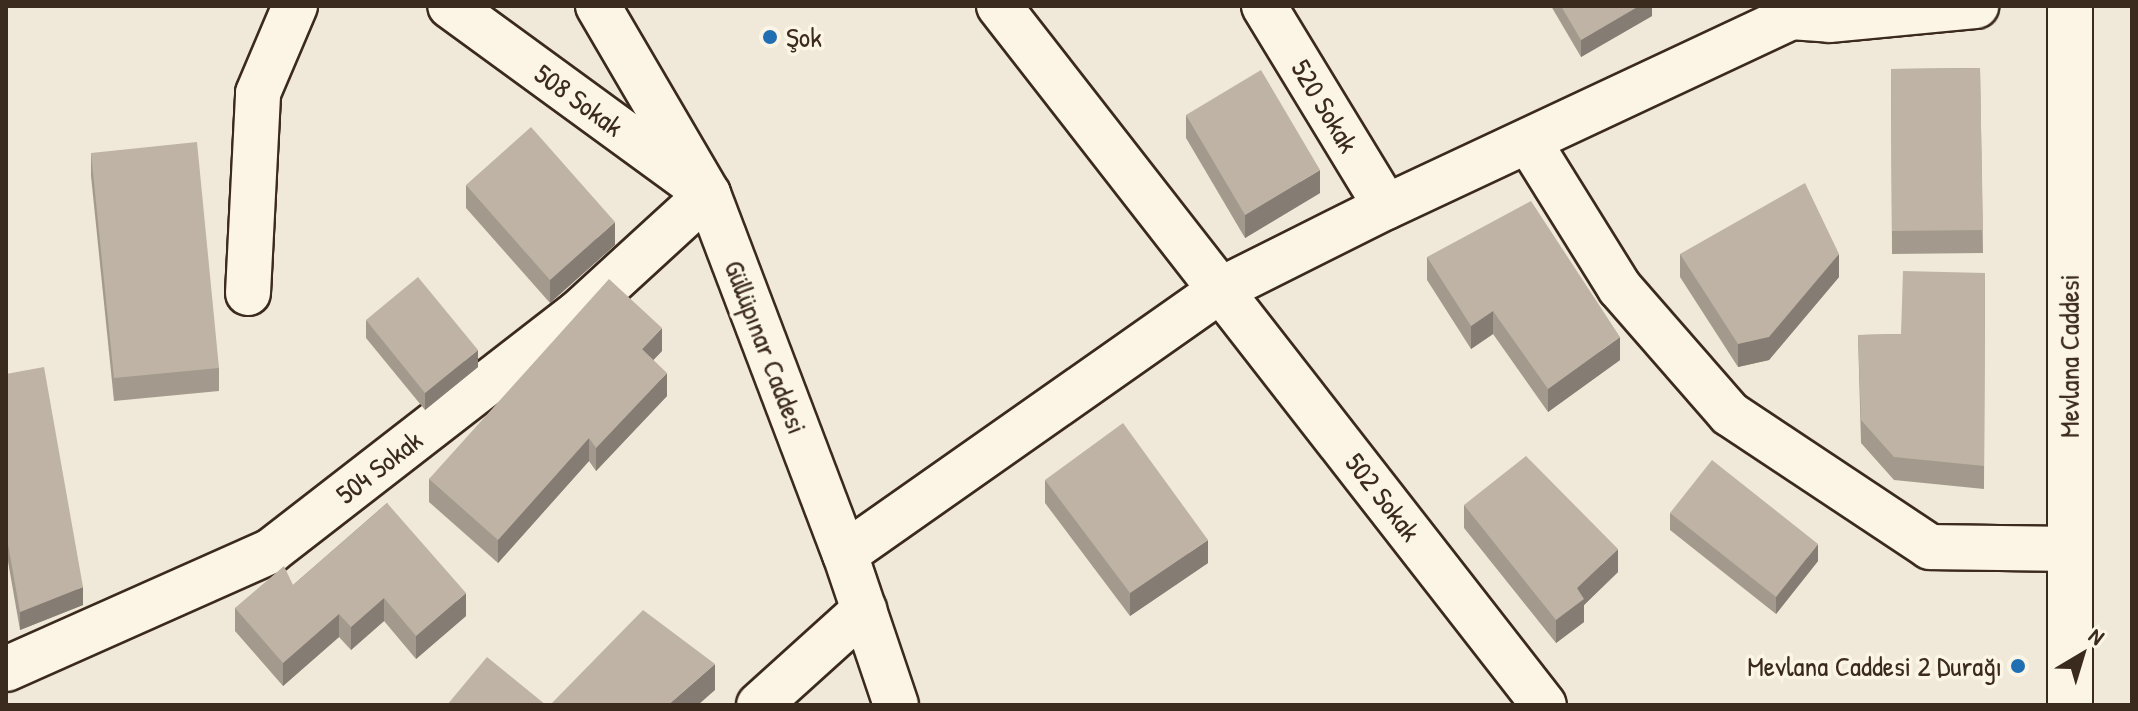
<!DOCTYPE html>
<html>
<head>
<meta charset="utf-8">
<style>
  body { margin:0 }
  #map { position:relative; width:2138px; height:711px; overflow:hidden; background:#f0e9d9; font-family:"Patrick Hand",sans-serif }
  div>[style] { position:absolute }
  .roads { filter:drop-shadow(2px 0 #3b2a1e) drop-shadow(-2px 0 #3b2a1e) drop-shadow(0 2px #3b2a1e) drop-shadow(0 -2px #3b2a1e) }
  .minor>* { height:44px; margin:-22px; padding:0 22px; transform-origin:22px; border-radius:22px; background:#fcf5e5 }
  .tertiary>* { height:44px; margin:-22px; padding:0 22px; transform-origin:22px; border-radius:22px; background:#fcf5e5 }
  .primary>* { height:44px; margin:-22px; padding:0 22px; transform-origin:22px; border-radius:22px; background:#fcf5e5 }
  .wall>* { inset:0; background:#a39a8d }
  .shaded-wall>* { inset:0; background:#857d73 }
  .building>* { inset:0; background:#beb3a4 }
  .dots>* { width:22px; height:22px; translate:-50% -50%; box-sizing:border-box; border:4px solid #fcf5e5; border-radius:50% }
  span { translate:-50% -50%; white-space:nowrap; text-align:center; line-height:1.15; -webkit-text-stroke:7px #fcf5e5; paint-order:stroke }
  .poi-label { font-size:28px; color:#3b2a1e }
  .left { translate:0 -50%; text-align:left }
  .right { translate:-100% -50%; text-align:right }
  .street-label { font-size:28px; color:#3b2a1e }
  .frame { position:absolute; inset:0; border:8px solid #3b2a1e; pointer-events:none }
  .north { position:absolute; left:2042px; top:615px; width:80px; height:80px; -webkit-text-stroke:6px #fcf5e5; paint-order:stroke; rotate:38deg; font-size:22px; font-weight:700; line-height:32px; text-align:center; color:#3b2a1e }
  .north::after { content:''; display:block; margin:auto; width:28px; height:36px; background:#3b2a1e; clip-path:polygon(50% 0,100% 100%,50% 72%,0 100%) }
</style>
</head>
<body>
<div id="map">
  <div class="roads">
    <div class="minor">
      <i style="left:999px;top:6px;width:886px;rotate:52.06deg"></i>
      <i style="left:1264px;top:6px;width:235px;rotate:58.7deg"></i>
      <i style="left:1529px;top:142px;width:172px;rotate:58.1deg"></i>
      <i style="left:1620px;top:288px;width:167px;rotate:48.9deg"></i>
      <i style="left:1730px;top:414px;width:240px;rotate:33.6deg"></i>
      <i style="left:1930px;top:547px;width:139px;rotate:0.8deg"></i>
      <i style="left:248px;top:293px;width:200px;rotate:-87.1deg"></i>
      <i style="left:258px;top:93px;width:95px;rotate:-67deg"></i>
      <i style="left:845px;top:554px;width:461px;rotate:-35.1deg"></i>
      <i style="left:1222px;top:289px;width:183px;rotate:-26.6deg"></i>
      <i style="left:1386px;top:207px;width:447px;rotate:-25.1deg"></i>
      <i style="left:1791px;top:17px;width:39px;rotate:4deg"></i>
      <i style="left:1830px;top:20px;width:147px;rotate:-5.5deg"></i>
      <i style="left:6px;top:669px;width:290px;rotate:-24deg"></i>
      <i style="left:271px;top:551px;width:388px;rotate:-37.8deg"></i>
      <i style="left:578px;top:313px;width:176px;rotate:-42.5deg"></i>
      <i style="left:708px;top:194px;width:319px;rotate:-143.9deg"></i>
      <i style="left:759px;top:705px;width:142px;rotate:-42.1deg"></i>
    </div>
    <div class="tertiary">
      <i style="left:598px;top:6px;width:218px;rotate:59.7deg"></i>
      <i style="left:708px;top:194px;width:385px;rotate:69.2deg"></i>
      <i style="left:845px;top:554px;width:159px;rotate:71.3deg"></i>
    </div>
    <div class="primary">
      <i style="left:2070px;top:6px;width:699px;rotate:90deg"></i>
    </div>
  </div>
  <div class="wall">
    <i style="clip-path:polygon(1551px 6px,1652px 6px,1652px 16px,1581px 57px)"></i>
    <i style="clip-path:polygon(1980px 68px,1983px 253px,1892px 254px,1891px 69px)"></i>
    <i style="clip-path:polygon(1186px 115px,1320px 193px,1245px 238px,1186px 138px)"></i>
    <i style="clip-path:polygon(91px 153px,219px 368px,219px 391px,114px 401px,91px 176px)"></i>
    <i style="clip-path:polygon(466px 185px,615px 245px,550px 303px,466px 208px)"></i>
    <i style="clip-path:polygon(1680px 254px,1839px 277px,1769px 360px,1738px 367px,1680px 277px)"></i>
    <i style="clip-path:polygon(1427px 257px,1620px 360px,1548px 412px,1493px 334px,1471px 349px,1427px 280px)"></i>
    <i style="clip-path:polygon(1985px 273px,1984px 489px,1894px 480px,1861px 443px,1858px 335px,1901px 334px)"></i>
    <i style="clip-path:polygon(366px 320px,478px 367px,425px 410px,366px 338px)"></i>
    <i style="clip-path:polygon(662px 351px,653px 360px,667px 396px,596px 471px,589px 461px,498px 563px,429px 502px,429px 479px)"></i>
    <i style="clip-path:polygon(6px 374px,83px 605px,20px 630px,6px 550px)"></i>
    <i style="clip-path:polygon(1045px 480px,1208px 563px,1130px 616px,1045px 503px)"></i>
    <i style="clip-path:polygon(387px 503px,466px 616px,416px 659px,384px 621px,351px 650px,339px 637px,283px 686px,235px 631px,235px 608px,293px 585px)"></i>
    <i style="clip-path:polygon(1464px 505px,1618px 572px,1584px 605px,1584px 622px,1556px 643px,1464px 528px)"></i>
    <i style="clip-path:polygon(1670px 513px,1818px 561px,1776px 614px,1670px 530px)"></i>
  </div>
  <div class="shaded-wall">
    <i style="clip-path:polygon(1639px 6px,1652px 6px,1652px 16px,1581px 57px,1581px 40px)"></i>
    <i style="clip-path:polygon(1320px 170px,1320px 193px,1245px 238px,1245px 215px)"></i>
    <i style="clip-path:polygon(615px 222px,615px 245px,550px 303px,550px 280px)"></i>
    <i style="clip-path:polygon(1839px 254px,1839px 277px,1769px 360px,1738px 367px,1738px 344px)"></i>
    <i style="clip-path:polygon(1493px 311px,1493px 334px,1471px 349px,1471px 326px)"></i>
    <i style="clip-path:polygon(662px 328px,662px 351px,642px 372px,642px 349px)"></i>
    <i style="clip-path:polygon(1620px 337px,1620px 360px,1548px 412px,1548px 389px)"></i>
    <i style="clip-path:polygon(478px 350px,478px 367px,425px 410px,425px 393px)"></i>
    <i style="clip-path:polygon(667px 373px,667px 396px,596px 471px,596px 448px)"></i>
    <i style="clip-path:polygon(589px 438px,589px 461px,498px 563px,498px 540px)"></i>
    <i style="clip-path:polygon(1208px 540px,1208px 563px,1130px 616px,1130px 593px)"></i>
    <i style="clip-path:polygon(1818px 544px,1818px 561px,1776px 614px,1776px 597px)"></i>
    <i style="clip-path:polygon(1618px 549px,1618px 572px,1584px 605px,1584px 622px,1556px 643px,1556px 620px,1577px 588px)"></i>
    <i style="clip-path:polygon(83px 587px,83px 605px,20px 630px,20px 612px)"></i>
    <i style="clip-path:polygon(466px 593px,466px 616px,416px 659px,416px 636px)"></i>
    <i style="clip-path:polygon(384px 598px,384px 621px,351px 650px,351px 627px)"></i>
    <i style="clip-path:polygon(339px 614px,339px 637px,283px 686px,283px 663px)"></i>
    <i style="clip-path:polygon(715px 664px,715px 690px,698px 705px,668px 705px)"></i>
  </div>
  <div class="building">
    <i style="clip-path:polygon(1561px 6px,1639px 6px,1581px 40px)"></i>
    <i style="clip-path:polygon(1980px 68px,1983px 230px,1892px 231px,1891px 69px)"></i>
    <i style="clip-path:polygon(1261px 70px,1320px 170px,1245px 215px,1186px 115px)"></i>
    <i style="clip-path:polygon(531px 127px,615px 222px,550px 280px,466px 185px)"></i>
    <i style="clip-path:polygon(197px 142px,219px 368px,114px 378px,91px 153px)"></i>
    <i style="clip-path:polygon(1805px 183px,1839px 254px,1769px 337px,1738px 344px,1680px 254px)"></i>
    <i style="clip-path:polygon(1531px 201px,1620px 337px,1548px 389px,1493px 311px,1471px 326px,1427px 257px)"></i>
    <i style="clip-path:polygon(1903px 271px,1985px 273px,1984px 466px,1894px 457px,1861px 420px,1858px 335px,1901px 334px)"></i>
    <i style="clip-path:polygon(418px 277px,478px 350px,425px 393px,366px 320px)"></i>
    <i style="clip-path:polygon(609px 279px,662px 328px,642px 349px,667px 373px,596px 448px,589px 438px,498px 540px,429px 479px)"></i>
    <i style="clip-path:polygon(44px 367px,83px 587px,20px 612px,6px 533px,6px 374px)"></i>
    <i style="clip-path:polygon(1123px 423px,1208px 540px,1130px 593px,1045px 480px)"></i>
    <i style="clip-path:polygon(1526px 456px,1618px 549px,1577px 588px,1584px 599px,1556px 620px,1464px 505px)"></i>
    <i style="clip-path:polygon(1712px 460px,1818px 544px,1776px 597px,1670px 513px)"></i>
    <i style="clip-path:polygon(387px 503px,466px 593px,416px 636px,384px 598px,351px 627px,339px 614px,283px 663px,235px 608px,284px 566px,293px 585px)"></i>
    <i style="clip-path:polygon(643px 610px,715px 664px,668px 705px,550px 705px)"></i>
    <i style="clip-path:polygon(487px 657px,546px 705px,447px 705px)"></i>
    <i style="clip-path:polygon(365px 703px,407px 704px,365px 705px)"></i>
  </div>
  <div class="dots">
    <i style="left:770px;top:37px;background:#1f6fb2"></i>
    <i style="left:2018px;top:666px;background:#1f6fb2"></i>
  </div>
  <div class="poi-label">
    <span class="left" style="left:786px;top:37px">Şok</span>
    <span class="right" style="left:2002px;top:666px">Mevlana Caddesi 2 Durağı</span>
  </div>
  <div class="street-label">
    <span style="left:579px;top:100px;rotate:36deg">508 Sokak</span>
    <span style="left:1325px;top:106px;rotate:59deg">520 Sokak</span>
    <span style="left:766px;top:347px;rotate:69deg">Güllüpınar Caddesi</span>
    <span style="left:2069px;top:356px;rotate:-90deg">Mevlana Caddesi</span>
    <span style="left:379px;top:467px;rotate:-38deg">504 Sokak</span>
    <span style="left:1383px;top:497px;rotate:52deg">502 Sokak</span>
  </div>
  <div class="frame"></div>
  <div class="north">N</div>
</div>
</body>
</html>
